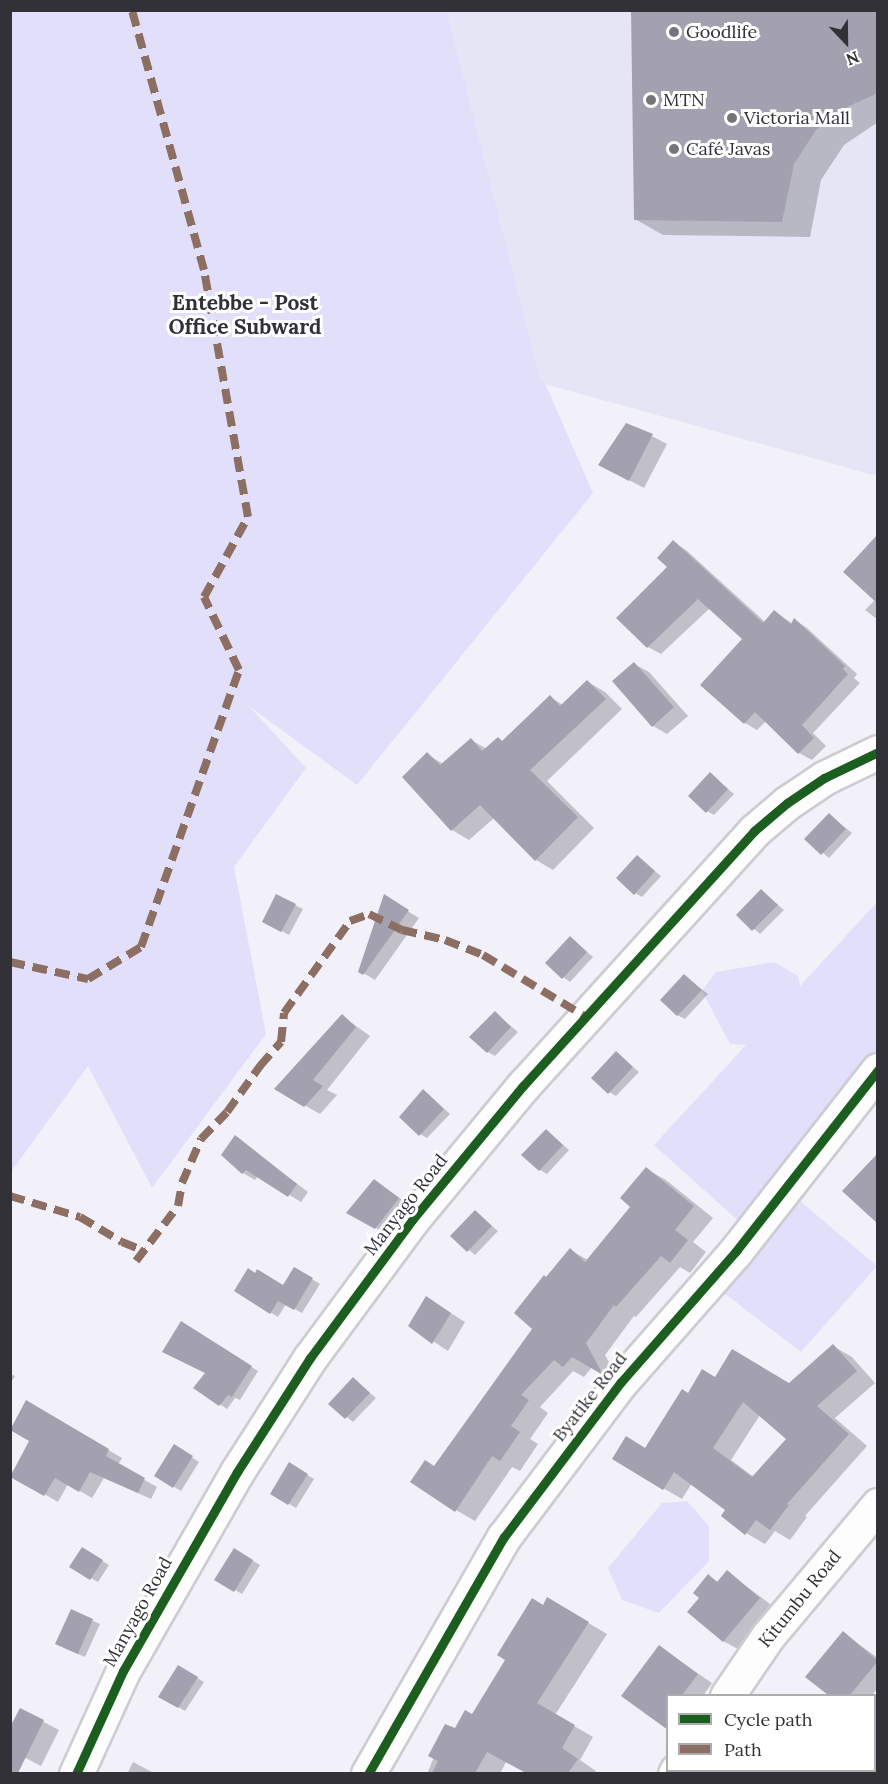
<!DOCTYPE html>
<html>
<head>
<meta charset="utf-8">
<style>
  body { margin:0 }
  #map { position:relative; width:888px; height:1784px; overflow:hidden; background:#f2f1fa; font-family:Lora,serif }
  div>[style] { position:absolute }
  .built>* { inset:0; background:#e6e5f6 }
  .green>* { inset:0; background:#e2dffb }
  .shadow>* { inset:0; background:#0003 }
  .building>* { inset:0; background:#a3a1b0 }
  .roads { filter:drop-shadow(2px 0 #cdccd3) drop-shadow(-2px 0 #cdccd3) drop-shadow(0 2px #cdccd3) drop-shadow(0 -2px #cdccd3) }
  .minor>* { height:33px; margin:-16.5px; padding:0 16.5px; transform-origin:16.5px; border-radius:16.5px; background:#fdfdfe }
  .quiet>* { height:8px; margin-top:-4px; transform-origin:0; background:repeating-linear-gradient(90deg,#8d6e63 0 15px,transparent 0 23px) }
  .cycleway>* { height:9px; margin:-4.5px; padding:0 4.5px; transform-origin:4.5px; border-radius:4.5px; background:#1b5e20 }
  .dots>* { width:16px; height:16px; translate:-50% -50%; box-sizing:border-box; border:3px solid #fff; border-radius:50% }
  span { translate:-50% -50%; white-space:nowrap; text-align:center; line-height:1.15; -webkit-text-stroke:6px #fff; paint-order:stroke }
  .poi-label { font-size:18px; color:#323137 }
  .left { translate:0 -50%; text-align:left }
  .street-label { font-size:18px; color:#323137 }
  .quarter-label { font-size:21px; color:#323137; font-weight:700 }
  .frame { position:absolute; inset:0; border:12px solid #323137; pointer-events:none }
  .legend { position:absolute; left:666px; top:1694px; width:210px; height:78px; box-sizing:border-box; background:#fff; border:2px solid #adadaf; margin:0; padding:8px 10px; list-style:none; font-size:18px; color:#323137 }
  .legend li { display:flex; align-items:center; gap:12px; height:30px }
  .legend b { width:30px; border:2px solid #adadaf }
  .north { position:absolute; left:816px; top:12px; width:60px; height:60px; -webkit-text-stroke:4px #fff; paint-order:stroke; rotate:158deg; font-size:16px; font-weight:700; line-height:24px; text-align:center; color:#323137 }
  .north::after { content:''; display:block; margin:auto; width:21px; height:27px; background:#323137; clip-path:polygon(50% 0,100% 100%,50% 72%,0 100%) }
</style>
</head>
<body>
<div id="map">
  <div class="built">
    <i style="clip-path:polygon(447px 11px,877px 11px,877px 476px,541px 383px)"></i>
  </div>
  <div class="green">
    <i style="clip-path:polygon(11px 10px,447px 11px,541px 383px,544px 381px,593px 493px,357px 785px,249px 706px,306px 768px,234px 867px,266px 1034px,152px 1188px,88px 1066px,11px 1172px)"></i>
    <i style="clip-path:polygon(877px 902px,877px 1060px,744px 1226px,654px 1145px,746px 1045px,730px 1044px,702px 991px,716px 972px,774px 962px,798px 976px,800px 986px)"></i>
    <i style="clip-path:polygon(794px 1196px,877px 1266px,801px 1352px,720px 1290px)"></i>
    <i style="clip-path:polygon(687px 1501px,709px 1526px,709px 1561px,659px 1613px,622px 1600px,608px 1568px,662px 1503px)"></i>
  </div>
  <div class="shadow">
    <i style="clip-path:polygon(878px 10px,878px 122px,844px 145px,821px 180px,810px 237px,663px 235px,635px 219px)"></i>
    <i style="clip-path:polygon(652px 436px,667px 444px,644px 488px,615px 473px)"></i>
    <i style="clip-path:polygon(878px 536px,878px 620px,865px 610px,875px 600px)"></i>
    <i style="clip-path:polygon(673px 542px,686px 550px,765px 622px,775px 612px,793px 624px,795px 620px,807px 628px,857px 674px,854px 678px,860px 683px,813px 733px,826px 746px,812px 760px,799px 753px,766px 721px,757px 730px,745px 723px,744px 638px,710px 608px,661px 654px,648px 647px)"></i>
    <i style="clip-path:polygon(634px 664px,649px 672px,688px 716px,667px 734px,653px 726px)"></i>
    <i style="clip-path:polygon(588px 682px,605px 692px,622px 709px,547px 781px,594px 828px,553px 870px,536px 860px,494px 818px,469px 840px,452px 830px,427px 754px,443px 764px,471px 740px,487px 749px,498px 738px,504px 742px,550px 697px,563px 705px)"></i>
    <i style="clip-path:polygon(710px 774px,734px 794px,714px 815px,707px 811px)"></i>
    <i style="clip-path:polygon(829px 815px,852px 833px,829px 858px,806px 839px)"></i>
    <i style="clip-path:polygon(637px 857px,661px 876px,642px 897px,635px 893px)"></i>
    <i style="clip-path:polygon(761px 891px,784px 910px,760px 934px,738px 915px)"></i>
    <i style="clip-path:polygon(277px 896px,303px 909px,289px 935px,264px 921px)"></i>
    <i style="clip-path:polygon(384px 897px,419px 918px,375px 980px,360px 971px)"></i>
    <i style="clip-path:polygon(571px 938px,593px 957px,570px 982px,563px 977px)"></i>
    <i style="clip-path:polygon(684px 976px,708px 994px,685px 1019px,677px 1015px)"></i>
    <i style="clip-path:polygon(495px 1013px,518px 1032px,495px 1056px,488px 1052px)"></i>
    <i style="clip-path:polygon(342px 1016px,370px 1036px,327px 1090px,337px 1095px,320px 1114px,276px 1089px)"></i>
    <i style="clip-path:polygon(617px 1053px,639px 1072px,616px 1096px,609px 1092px)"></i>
    <i style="clip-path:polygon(423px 1090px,450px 1114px,427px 1138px,420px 1134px)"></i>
    <i style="clip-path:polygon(547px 1131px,569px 1150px,547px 1174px,540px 1170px)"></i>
    <i style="clip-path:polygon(235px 1137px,308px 1192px,301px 1202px,258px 1176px,255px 1180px,243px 1173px,223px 1155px)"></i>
    <i style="clip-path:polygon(646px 1169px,666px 1180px,713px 1218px,693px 1242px,706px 1252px,690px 1273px,680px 1267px,636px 1317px,634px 1316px,605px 1355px,620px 1383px,592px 1367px,584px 1377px,573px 1371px,540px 1407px,548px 1413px,530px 1439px,538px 1444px,520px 1471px,512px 1467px,475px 1521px,456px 1510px,435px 1467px,535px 1328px,546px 1278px,570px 1250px,588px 1260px,632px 1206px)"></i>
    <i style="clip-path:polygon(375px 1181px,413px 1207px,391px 1236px,363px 1221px)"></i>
    <i style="clip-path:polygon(475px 1212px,498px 1231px,475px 1255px,452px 1236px)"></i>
    <i style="clip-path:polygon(295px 1269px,320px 1284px,302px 1313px,286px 1304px,278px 1317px,236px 1291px,284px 1287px)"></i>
    <i style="clip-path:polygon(441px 1307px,465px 1322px,448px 1351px,410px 1326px)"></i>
    <i style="clip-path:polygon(188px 1327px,258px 1371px,240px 1400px,235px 1398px,227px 1409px,196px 1388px,206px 1373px)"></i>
    <i style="clip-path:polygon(evenodd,833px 1346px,852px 1357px,875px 1383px,835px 1418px,867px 1446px,805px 1516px,807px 1517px,790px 1540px,775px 1531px,765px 1544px,746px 1533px,727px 1510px,692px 1483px,682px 1499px,663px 1488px,646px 1449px,688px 1395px,716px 1379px,789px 1385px,833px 1346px,760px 1415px,788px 1439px,754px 1477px,731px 1460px,760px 1415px)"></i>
    <i style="clip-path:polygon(10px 1374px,15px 1376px,10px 1384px)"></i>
    <i style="clip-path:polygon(353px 1379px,376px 1398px,353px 1422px,330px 1403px)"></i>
    <i style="clip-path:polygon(27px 1402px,122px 1458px,118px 1465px,157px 1487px,151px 1499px,104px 1478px,92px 1498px,68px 1484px,58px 1502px,11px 1475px,31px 1440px)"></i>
    <i style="clip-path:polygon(174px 1446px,199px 1462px,181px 1491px,156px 1476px)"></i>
    <i style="clip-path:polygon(289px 1464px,314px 1479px,296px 1508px,272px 1493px)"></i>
    <i style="clip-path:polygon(82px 1549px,109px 1565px,98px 1582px,71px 1567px)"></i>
    <i style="clip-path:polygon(235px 1550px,260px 1565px,242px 1594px,217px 1579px)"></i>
    <i style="clip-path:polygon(727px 1572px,774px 1607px,738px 1649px,723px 1641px,701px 1598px,709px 1576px,718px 1582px)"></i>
    <i style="clip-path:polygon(548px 1599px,607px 1634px,555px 1715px,593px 1737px,580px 1760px,596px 1771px,594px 1774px,528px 1774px,506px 1762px,500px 1774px,427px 1774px,434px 1757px,472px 1716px)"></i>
    <i style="clip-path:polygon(72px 1611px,100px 1624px,85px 1657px,64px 1648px)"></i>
    <i style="clip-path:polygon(843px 1633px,878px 1658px,878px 1688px,871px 1696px,830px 1696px,807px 1677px)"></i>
    <i style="clip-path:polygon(659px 1647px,712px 1683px,703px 1696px,668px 1696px)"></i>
    <i style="clip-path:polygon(179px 1667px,204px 1682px,185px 1711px,160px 1696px)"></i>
    <i style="clip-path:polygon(21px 1710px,59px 1730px,41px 1766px,18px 1754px)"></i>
    <i style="clip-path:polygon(133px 1762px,152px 1772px,156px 1774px,127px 1774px)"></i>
    <i style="clip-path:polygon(736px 1770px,808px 1770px,806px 1774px,733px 1774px)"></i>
  </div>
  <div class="building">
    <i style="clip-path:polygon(631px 10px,878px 10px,878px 93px,849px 106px,816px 130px,794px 164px,782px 222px,634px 220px)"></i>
    <i style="clip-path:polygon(626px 423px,653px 434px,629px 481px,598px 465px)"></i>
    <i style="clip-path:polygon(878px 534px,878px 604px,843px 572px)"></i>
    <i style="clip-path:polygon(673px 540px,763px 623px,774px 610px,791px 624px,794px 618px,845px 666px,843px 669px,848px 674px,802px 725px,814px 738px,798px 754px,755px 712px,744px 724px,700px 685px,742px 639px,698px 599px,647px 648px,616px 618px,667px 567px,657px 558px)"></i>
    <i style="clip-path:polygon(634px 662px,674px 707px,652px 727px,612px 681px)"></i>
    <i style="clip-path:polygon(587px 680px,606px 699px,530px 770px,578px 817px,535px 861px,480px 805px,451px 831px,402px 777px,427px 752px,440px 765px,471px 738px,482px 751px,498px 737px,502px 741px,550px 695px,560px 706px)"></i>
    <i style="clip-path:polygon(710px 772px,728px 789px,706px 813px,688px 796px)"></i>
    <i style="clip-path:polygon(829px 813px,846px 829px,821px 855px,804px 839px)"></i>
    <i style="clip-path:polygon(637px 855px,655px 871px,634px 895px,616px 878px)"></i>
    <i style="clip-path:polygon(761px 889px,778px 905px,752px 931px,736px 915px)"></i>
    <i style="clip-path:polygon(276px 894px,296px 904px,281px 932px,262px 922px)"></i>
    <i style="clip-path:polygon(384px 894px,409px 910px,363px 975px,358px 972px)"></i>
    <i style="clip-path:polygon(570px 936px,587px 952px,562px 979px,545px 963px)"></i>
    <i style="clip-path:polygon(684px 974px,702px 990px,677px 1016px,660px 1000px)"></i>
    <i style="clip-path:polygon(495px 1011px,511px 1027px,487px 1053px,469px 1037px)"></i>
    <i style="clip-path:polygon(342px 1014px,356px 1027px,313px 1080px,323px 1086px,304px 1107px,274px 1089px)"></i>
    <i style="clip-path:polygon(616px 1051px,633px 1067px,608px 1094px,591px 1078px)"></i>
    <i style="clip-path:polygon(423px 1089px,444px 1109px,419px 1136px,399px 1117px)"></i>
    <i style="clip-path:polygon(546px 1129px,563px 1145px,539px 1171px,521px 1155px)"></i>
    <i style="clip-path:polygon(235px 1135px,297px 1184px,288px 1197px,246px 1170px,242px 1174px,221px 1155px)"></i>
    <i style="clip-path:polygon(878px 1153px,878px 1224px,842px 1191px)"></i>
    <i style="clip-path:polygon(646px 1167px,694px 1206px,675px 1230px,688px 1240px,670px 1263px,661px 1256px,616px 1307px,614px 1305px,586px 1343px,603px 1375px,572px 1357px,563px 1367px,554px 1360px,521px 1395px,529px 1400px,511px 1426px,520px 1432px,500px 1461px,492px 1456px,455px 1512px,410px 1482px,425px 1460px,434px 1466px,532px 1329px,514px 1313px,544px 1275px,546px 1277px,570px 1248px,585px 1262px,630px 1207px,620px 1198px)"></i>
    <i style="clip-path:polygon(374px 1179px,399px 1198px,375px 1229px,346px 1213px)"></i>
    <i style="clip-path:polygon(475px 1210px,492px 1226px,467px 1252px,450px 1236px)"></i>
    <i style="clip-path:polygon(294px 1267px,313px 1278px,294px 1310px,278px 1301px,270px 1314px,234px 1291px,248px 1268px,255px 1273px,257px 1269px,283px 1285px)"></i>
    <i style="clip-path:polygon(426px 1296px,451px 1313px,432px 1344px,408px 1326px)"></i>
    <i style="clip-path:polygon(181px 1321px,252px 1366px,232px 1397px,228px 1395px,219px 1406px,193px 1388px,205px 1373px,162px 1352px)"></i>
    <i style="clip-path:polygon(evenodd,833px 1344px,857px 1371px,817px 1406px,849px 1434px,787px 1504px,789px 1505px,770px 1530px,756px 1520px,745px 1535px,721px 1516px,725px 1510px,674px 1472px,663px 1490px,612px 1459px,626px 1436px,645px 1448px,682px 1389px,688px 1393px,702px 1369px,715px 1377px,732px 1349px,789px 1383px,833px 1344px,743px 1402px,786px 1439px,752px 1477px,713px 1448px,743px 1402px)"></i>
    <i style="clip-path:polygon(353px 1377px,370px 1393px,345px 1419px,328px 1404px)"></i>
    <i style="clip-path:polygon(26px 1400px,109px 1449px,106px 1456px,145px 1478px,138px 1493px,90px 1472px,79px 1492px,55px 1478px,44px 1496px,10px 1477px,29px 1441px,10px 1430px)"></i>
    <i style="clip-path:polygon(174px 1444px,193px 1456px,173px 1488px,154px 1476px)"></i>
    <i style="clip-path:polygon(289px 1462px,308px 1474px,288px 1505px,270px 1494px)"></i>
    <i style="clip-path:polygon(82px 1547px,103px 1560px,90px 1580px,69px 1567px)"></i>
    <i style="clip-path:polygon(234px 1548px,253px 1560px,234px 1592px,214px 1580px)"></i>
    <i style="clip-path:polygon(727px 1570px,760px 1598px,723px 1642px,687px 1612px,699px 1598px,693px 1593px,708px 1574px,717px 1582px)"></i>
    <i style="clip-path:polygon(547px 1597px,589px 1622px,537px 1703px,575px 1725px,562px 1748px,578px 1759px,568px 1773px,526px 1773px,487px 1752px,475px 1773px,432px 1773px,438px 1761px,428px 1756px,445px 1724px,455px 1728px,465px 1710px,472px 1714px,505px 1660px,497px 1655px,532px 1598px,543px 1605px)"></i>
    <i style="clip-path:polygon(71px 1609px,93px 1619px,78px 1654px,55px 1644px)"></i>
    <i style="clip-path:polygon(843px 1631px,878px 1661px,850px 1695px,828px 1695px,805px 1677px)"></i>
    <i style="clip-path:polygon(659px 1645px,698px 1674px,682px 1695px,668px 1695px,668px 1730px,621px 1696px)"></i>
    <i style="clip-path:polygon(178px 1665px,198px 1677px,178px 1708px,158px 1697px)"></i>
    <i style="clip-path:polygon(20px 1708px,44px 1720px,18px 1773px,10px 1773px,10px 1727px)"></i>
  </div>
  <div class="roads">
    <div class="minor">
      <i style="left:727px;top:1696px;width:73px;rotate:-55.7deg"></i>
      <i style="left:768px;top:1636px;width:171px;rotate:-50deg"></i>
      <i style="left:76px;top:1774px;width:113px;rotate:-65.5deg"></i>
      <i style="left:123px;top:1671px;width:229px;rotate:-60.2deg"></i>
      <i style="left:237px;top:1472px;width:135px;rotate:-57.4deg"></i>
      <i style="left:310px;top:1358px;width:172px;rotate:-53.5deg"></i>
      <i style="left:412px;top:1220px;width:174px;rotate:-50.4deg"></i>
      <i style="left:523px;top:1086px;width:344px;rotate:-47.8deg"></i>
      <i style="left:754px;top:831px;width:43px;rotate:-40.3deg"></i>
      <i style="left:787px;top:803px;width:45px;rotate:-34deg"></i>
      <i style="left:824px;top:778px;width:60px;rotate:-25.7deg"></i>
      <i style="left:368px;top:1774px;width:273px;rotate:-60.2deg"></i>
      <i style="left:504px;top:1537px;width:194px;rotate:-53deg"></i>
      <i style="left:621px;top:1382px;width:174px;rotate:-48.7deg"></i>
      <i style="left:736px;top:1251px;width:230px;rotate:-51.9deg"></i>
      <i style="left:675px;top:1774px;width:4px;rotate:-63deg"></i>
    </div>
  </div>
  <div class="quiet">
    <i style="left:10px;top:962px;width:80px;rotate:12.3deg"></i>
    <i style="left:88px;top:979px;width:62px;rotate:-31.1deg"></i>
    <i style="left:141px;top:947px;width:294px;rotate:-70.5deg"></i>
    <i style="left:239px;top:670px;width:81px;rotate:-115.6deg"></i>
    <i style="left:204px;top:597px;width:91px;rotate:-61.2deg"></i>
    <i style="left:248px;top:517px;width:251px;rotate:-100.1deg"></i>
    <i style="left:204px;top:270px;width:270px;rotate:-105.5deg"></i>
    <i style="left:10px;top:1196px;width:73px;rotate:16.7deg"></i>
    <i style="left:80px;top:1217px;width:49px;rotate:30.8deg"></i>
    <i style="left:122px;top:1242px;width:24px;rotate:22deg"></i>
    <i style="left:136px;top:1261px;width:69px;rotate:-52.6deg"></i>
    <i style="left:178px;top:1206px;width:23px;rotate:-80deg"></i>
    <i style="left:182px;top:1183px;width:48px;rotate:-66.6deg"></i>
    <i style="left:201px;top:1139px;width:37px;rotate:-46deg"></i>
    <i style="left:227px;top:1112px;width:57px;rotate:-54.3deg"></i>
    <i style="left:260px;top:1066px;width:32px;rotate:-49deg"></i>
    <i style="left:281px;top:1042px;width:29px;rotate:-84deg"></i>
    <i style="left:284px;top:1013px;width:113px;rotate:-54.3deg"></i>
    <i style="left:350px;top:921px;width:20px;rotate:-20deg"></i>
    <i style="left:369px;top:914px;width:37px;rotate:26deg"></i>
    <i style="left:402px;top:930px;width:44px;rotate:13.1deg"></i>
    <i style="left:445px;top:940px;width:41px;rotate:21.5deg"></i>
    <i style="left:483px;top:955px;width:120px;rotate:31deg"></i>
  </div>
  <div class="cycleway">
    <i style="left:76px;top:1774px;width:113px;rotate:-65.5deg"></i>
    <i style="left:123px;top:1671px;width:229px;rotate:-60.2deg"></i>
    <i style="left:237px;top:1472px;width:135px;rotate:-57.4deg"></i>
    <i style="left:310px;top:1358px;width:172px;rotate:-53.5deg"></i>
    <i style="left:412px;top:1220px;width:174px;rotate:-50.4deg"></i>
    <i style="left:523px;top:1086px;width:344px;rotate:-47.8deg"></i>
    <i style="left:754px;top:831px;width:43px;rotate:-40.3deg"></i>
    <i style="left:787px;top:803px;width:45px;rotate:-34deg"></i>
    <i style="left:824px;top:778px;width:60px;rotate:-25.7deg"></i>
    <i style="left:368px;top:1774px;width:273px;rotate:-60.2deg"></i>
    <i style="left:504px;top:1537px;width:194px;rotate:-53deg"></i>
    <i style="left:621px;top:1382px;width:174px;rotate:-48.7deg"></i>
    <i style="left:736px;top:1251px;width:230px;rotate:-51.9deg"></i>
  </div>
  <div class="dots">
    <i style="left:674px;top:32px;background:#75747b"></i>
    <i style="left:651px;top:100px;background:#75747b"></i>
    <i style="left:732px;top:118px;background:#75747b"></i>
    <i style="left:674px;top:149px;background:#75747b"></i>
  </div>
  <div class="poi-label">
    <span class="left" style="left:686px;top:32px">Goodlife</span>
    <span class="left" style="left:663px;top:100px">MTN</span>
    <span class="left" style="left:744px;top:118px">Victoria Mall</span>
    <span class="left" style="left:686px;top:149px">Café Javas</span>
  </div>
  <div class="street-label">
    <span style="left:406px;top:1205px;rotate:-52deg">Manyago Road</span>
    <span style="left:590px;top:1397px;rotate:-52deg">Byatike Road</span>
    <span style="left:800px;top:1599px;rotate:-51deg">Kitumbu Road</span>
    <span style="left:138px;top:1612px;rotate:-61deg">Manyago Road</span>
  </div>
  <div class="quarter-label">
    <span style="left:245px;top:315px">Entebbe - Post<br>Office Subward</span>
  </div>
  <div class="frame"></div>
  <ul class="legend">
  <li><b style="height:8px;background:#1b5e20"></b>Cycle path</li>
  <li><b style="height:8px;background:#8d6e63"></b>Path</li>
  </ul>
  <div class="north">N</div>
</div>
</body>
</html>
